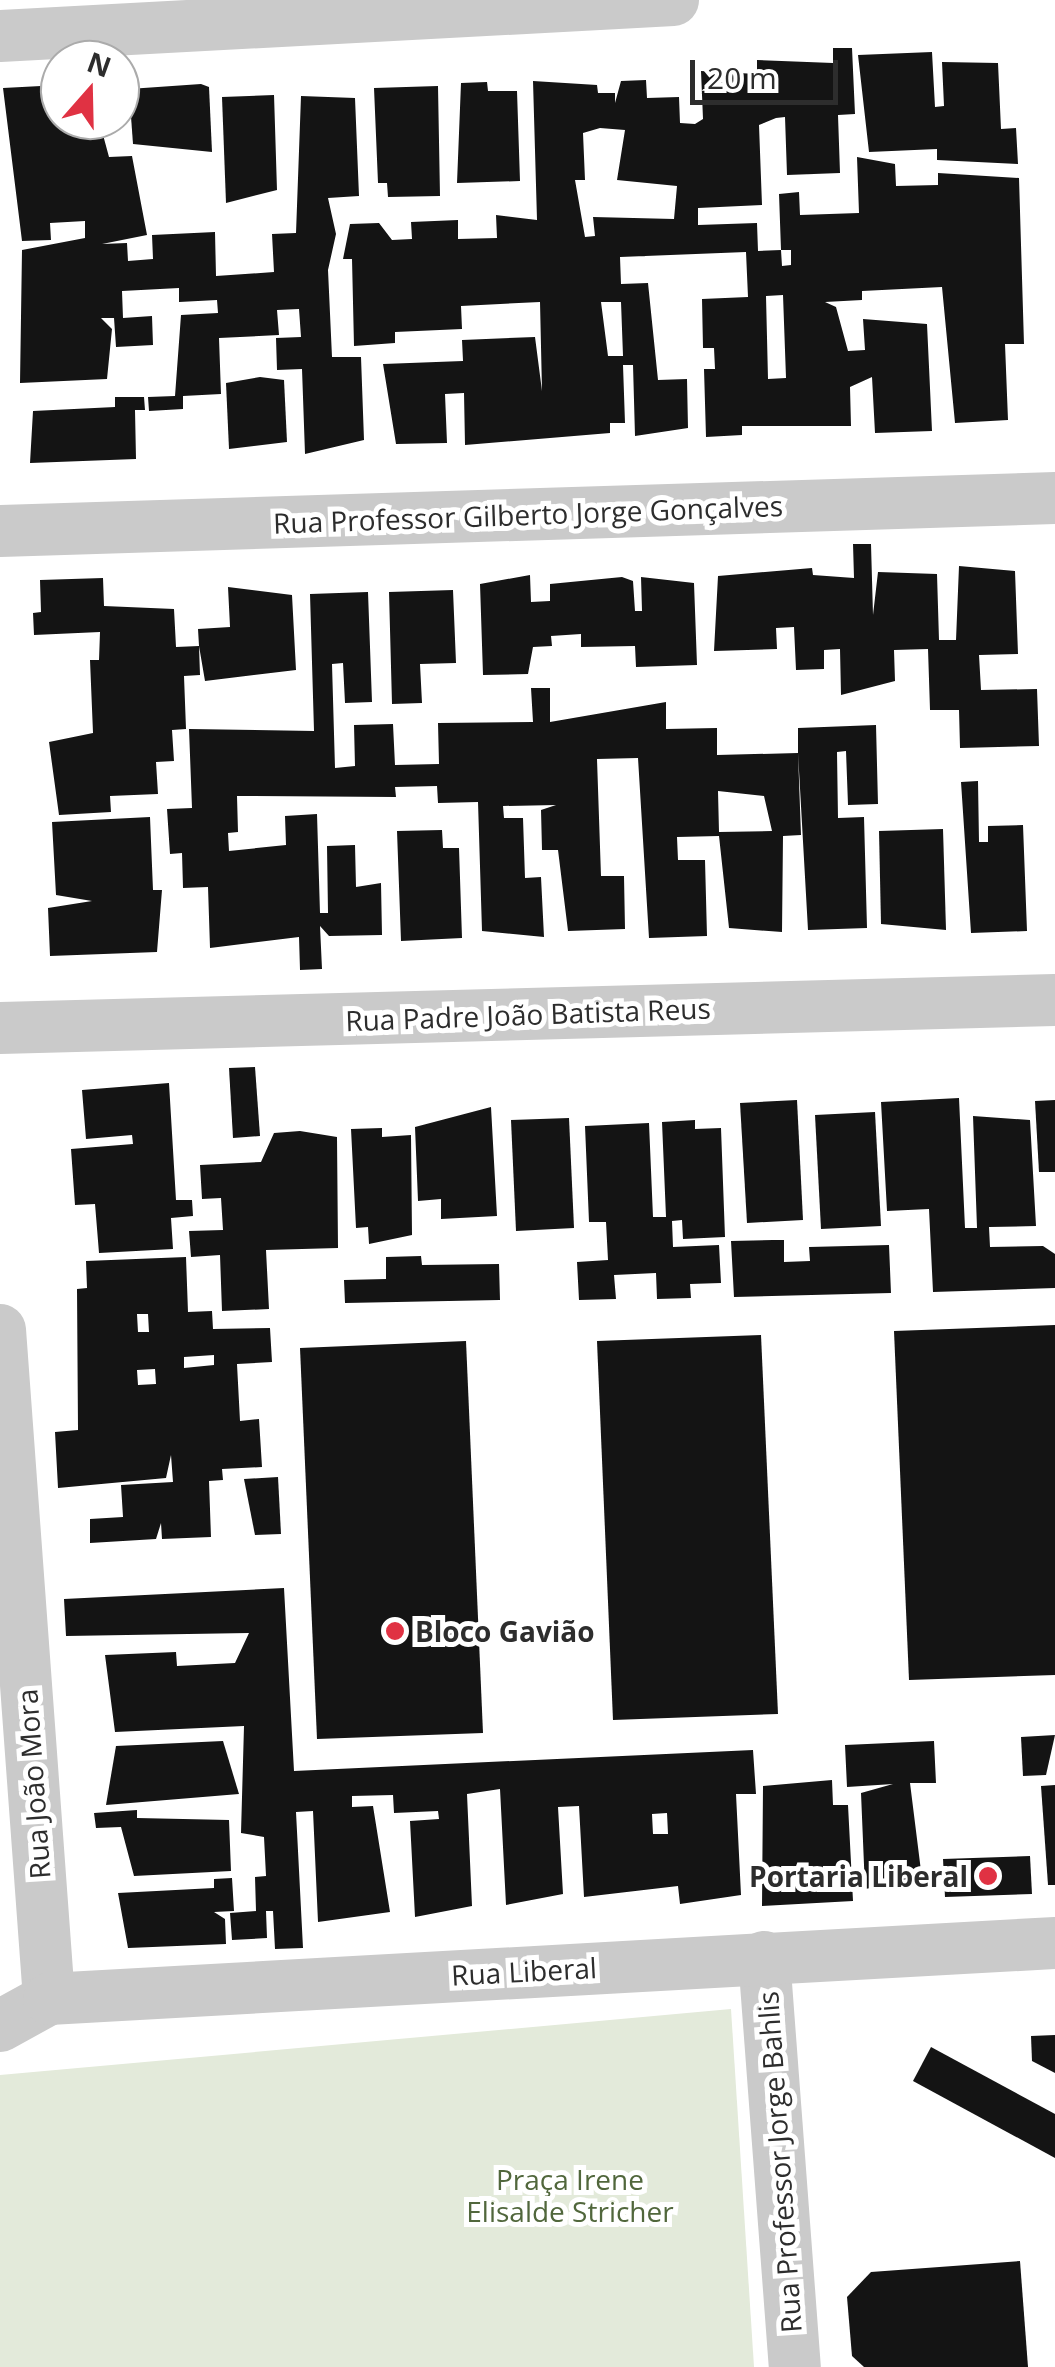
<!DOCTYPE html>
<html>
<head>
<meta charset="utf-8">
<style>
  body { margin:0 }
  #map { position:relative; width:1055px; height:2367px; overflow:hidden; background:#fff; font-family:"Open Sans",sans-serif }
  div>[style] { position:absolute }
  .green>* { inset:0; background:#e3eada }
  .building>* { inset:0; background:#141414 }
  .minor>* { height:52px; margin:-26px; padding:0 26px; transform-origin:26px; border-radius:26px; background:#cacaca }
  .dots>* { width:28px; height:28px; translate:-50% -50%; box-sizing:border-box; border:5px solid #fff; border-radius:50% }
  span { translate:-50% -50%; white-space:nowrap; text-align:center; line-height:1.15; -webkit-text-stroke:10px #fff; paint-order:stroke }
  .street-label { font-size:28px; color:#2d2d2d }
  .poi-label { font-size:28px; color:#2d2d2d; font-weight:700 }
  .left { translate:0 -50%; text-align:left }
  .right { translate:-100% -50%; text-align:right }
  .park-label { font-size:28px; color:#51673c }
  .north { position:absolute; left:40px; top:40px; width:100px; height:100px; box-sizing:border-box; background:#fff; border:2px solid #ababab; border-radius:50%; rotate:20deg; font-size:28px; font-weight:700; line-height:40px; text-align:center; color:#2d2d2d }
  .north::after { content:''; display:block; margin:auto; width:35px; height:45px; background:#e03243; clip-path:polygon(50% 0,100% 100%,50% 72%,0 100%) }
  .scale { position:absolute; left:690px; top:60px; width:148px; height:45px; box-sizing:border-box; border:5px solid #2d2d2d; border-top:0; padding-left:12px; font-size:30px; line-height:35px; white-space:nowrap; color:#2d2d2d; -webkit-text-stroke:8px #fff; paint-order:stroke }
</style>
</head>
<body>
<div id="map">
  <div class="green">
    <i style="clip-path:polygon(731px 2009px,754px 2367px,0 2367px,0 2075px)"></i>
  </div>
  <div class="building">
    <i style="clip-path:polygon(evenodd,833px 48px,852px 48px,855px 114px,838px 115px,840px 173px,787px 175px,785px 117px,776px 118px,759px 125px,762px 205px,698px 208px,698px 225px,757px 223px,758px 251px,781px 250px,782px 266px,791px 265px,791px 250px,781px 250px,779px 194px,799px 192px,800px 215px,859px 213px,857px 157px,895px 164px,896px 186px,938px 185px,938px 173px,1019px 178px,1024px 344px,1005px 344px,1008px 420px,955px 423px,942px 287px,862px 291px,862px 300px,825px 302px,836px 307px,848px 351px,865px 350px,863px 319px,927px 324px,932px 431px,875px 433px,872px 377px,850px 387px,851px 426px,742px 426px,742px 435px,706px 437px,704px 369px,715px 369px,714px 348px,703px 348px,702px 299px,748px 297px,746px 252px,620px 257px,621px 284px,648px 283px,658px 380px,687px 379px,688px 428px,635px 436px,633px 365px,623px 365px,625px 423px,610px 423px,610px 433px,465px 445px,464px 393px,445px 394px,447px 443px,396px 444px,383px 364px,463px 361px,462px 340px,535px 337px,542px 391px,540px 302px,461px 306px,462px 329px,395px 332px,395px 343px,354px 346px,352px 259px,343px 259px,350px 224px,379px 223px,392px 240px,412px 239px,411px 222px,458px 220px,458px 239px,497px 238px,496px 215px,537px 220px,533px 81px,597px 85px,598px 93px,615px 93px,615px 103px,621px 81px,646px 80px,647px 98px,679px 97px,680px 123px,695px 124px,703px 119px,701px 71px,757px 74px,757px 60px,833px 63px,833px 48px,600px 128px,625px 130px,617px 180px,677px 186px,674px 219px,593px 217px,595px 236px,585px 237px,575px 180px,585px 180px,583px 133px,600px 128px,833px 48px,783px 295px,786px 378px,768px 379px,766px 296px,783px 295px,833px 48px,601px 302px,621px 302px,623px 356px,608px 356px,601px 302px)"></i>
    <i style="clip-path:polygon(932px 52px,935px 107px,944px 106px,942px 62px,998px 63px,1001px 129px,1016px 128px,1018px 164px,937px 160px,937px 149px,869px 152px,858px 55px)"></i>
    <i style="clip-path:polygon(487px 82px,488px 91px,517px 91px,520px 181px,457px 183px,461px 83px)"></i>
    <i style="clip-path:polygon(201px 84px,209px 87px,212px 152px,133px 144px,129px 89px)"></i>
    <i style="clip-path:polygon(60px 85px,60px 120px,99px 120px,109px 157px,132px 156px,147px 235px,102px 244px,127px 243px,128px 261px,153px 259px,152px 235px,215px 232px,216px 276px,274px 272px,272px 234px,296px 233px,301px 96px,355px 98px,359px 196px,328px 198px,336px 234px,328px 270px,332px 357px,361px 357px,364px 440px,305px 454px,302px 369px,277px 370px,276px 338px,301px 337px,299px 309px,277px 310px,279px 335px,219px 338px,221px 394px,183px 396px,183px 409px,149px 411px,148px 397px,175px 396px,181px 315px,218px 313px,217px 300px,179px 302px,179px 288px,122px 291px,123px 318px,152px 316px,153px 345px,116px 347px,114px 318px,101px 318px,112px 329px,107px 379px,20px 383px,22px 250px,85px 238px,85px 221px,50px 223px,51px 240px,22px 241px,3px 88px)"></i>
    <i style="clip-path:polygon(438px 86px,440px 196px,388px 197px,387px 183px,378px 183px,374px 88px)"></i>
    <i style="clip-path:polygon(274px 95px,277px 190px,226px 203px,222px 97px)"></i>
    <i style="clip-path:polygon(260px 377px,284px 380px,287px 442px,229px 449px,226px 383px)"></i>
    <i style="clip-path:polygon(115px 397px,144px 397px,145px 410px,135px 410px,136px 459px,30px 463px,33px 411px,115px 407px)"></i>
    <i style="clip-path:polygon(853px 544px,871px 544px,873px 615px,878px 572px,937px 574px,939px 640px,956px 640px,959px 566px,1015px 571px,1018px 654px,979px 655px,981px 690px,1037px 689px,1039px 746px,960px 748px,959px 710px,930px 710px,928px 649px,894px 650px,895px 681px,841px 695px,840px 649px,824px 650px,824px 669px,796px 670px,794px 627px,776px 628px,777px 649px,714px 651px,718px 576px,812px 568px,813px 575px,854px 578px)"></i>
    <i style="clip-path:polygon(530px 575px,531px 602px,550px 601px,550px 584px,622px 577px,633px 581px,635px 611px,642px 611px,641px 577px,694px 583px,697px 665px,636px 667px,635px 646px,581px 647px,581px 634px,551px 636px,552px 646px,533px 647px,528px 674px,483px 675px,480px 584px)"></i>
    <i style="clip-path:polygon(103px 578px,104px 606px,174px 609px,176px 647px,199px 646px,198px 629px,230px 627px,228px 587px,292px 595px,296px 670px,205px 681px,199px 646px,200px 675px,184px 676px,186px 729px,172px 730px,174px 761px,156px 762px,158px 794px,110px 796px,111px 812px,59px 815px,49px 742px,93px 733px,90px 660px,99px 660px,100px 632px,34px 635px,33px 613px,41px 612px,40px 580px)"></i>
    <i style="clip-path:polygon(453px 590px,456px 663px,420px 664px,422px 703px,392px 704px,389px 592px)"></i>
    <i style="clip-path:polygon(evenodd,368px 592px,372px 702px,345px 703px,343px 663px,332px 664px,335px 768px,355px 766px,354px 725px,393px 724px,395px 765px,439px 764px,438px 723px,533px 722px,531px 688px,550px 688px,550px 722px,666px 702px,666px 729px,717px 728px,717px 755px,798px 753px,798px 728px,876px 725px,878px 804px,848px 805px,846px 751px,837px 752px,838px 818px,864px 817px,867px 928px,808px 930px,798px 753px,801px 835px,783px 836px,782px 932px,729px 928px,719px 836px,677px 837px,678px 860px,705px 860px,707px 936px,649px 938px,638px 758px,597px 759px,601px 876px,624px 876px,625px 929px,568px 931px,558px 850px,542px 850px,541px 810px,556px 805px,503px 806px,504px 818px,523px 818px,525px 878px,541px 877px,544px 937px,482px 931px,478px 802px,438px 803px,437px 786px,395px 787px,396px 797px,237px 796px,238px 832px,228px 833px,229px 851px,286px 845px,285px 816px,317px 814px,320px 913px,328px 913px,327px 846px,355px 845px,356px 887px,381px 883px,382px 935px,329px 936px,320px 926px,322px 969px,300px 970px,299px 937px,210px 948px,208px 887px,183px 888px,182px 853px,170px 854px,167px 809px,192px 808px,189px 729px,314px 731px,310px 594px,368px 592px,718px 791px,764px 796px,772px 831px,719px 832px,718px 791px)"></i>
    <i style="clip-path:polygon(978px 781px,979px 842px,988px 842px,988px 826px,1023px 825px,1027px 931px,971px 933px,961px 782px)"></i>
    <i style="clip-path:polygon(150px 817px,153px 890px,162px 890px,157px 952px,50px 956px,48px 908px,92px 901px,56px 895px,52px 822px)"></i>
    <i style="clip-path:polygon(943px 829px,946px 930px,881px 924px,879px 831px)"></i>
    <i style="clip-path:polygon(442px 830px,443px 848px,459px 848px,462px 938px,401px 941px,397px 831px)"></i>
    <i style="clip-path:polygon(255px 1067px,260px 1136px,233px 1138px,229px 1068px)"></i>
    <i style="clip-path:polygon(169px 1083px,176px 1200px,192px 1200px,193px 1216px,171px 1218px,173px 1249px,99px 1253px,95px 1204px,75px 1205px,71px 1149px,133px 1144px,132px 1135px,86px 1139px,82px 1090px)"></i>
    <i style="clip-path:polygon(959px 1098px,965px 1228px,977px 1228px,973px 1116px,1030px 1120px,1036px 1226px,989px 1227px,990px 1247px,1043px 1246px,1055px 1254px,1055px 1288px,933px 1292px,929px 1209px,887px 1211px,881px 1102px)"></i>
    <i style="clip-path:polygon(797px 1100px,803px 1220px,747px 1223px,740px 1103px)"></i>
    <i style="clip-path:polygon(1055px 1100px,1055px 1172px,1039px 1172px,1035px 1101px)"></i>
    <i style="clip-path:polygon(491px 1107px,497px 1216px,441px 1219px,441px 1199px,418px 1201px,415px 1127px)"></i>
    <i style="clip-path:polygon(875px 1112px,881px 1226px,821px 1229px,815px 1115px)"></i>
    <i style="clip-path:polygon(569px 1118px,574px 1228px,516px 1231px,511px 1120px)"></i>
    <i style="clip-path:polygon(695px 1120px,695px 1129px,721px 1128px,725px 1237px,683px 1239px,682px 1220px,672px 1221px,673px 1247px,719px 1245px,721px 1283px,690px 1284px,691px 1298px,657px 1299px,656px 1273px,614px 1275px,616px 1299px,579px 1300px,577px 1262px,608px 1260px,606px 1222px,589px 1222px,585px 1126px,649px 1123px,653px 1217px,666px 1217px,662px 1122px)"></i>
    <i style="clip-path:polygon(382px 1128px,382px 1137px,411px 1135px,412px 1235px,369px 1244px,368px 1227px,356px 1228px,351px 1129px)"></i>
    <i style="clip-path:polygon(300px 1131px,337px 1137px,338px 1248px,266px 1250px,269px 1309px,222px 1311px,220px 1255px,191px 1257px,189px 1231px,223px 1230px,221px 1198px,202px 1199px,200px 1165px,261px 1162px,274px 1133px)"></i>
    <i style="clip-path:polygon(773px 1240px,784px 1240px,784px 1262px,810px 1261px,809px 1247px,889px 1245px,891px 1293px,734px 1297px,731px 1241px)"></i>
    <i style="clip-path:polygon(421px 1256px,422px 1265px,499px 1264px,500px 1300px,345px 1303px,344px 1280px,386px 1279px,386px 1257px)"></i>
    <i style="clip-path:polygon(evenodd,186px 1257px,188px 1312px,212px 1311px,213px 1329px,270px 1328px,272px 1362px,237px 1364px,240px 1421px,259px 1419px,262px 1467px,222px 1469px,223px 1480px,209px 1481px,211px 1537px,162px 1539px,161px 1523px,156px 1539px,90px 1543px,90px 1519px,123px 1517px,121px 1485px,173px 1482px,171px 1455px,166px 1478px,58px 1488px,55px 1432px,78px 1430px,77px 1289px,87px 1288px,86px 1261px,186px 1257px,137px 1314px,148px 1314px,149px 1332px,138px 1332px,137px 1314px,186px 1257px,214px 1355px,214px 1365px,184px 1368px,184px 1357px,214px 1355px,186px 1257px,155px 1369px,156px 1384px,138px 1385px,137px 1370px,155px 1369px)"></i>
    <i style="clip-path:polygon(1055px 1325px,1055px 1675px,909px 1680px,894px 1331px)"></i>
    <i style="clip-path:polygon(761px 1335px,778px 1714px,613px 1720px,597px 1341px)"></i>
    <i style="clip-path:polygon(466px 1341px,483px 1733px,317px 1739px,300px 1348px)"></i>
    <i style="clip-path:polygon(278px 1477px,281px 1534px,255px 1535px,244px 1479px)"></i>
    <i style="clip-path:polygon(evenodd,284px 1588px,294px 1771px,753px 1750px,756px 1794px,736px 1794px,741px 1895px,680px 1904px,678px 1886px,584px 1897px,579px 1806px,558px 1807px,563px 1894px,506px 1905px,500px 1789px,467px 1794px,472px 1906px,415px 1917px,410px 1821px,439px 1819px,438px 1811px,394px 1813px,393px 1795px,352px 1796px,352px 1807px,373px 1806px,390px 1912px,318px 1922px,313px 1811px,296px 1812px,303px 1948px,275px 1949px,273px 1911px,266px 1911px,267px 1938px,232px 1940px,230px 1913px,256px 1911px,255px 1877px,266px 1876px,264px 1837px,241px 1833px,244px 1726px,115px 1732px,105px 1655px,176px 1652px,177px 1666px,235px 1663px,249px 1633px,66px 1636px,64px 1599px,284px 1588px,667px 1813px,668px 1834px,653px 1834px,652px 1814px,667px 1813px)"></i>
    <i style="clip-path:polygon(1055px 1735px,1046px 1775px,1023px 1776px,1021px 1737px)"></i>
    <i style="clip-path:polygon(223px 1741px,239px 1794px,106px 1805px,116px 1746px)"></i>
    <i style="clip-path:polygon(934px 1741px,936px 1783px,910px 1783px,922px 1879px,865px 1889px,861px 1793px,893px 1784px,847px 1787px,845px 1745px)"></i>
    <i style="clip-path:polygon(832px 1780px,833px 1805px,848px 1805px,853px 1901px,762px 1906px,763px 1786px)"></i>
    <i style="clip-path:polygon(1055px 1785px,1055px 1885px,1048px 1885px,1041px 1786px)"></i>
    <i style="clip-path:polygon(137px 1810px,137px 1818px,229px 1820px,231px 1871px,134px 1876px,121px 1827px,96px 1828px,94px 1813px)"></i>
    <i style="clip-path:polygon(1030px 1856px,1032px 1894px,945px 1897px,943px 1859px)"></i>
    <i style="clip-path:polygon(232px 1878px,234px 1911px,214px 1912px,225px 1919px,226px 1944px,128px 1948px,118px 1893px,214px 1888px,214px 1879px)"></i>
    <i style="clip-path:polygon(1055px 2035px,1055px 2073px,1032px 2061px,1031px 2036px)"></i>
    <i style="clip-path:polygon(931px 2047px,1055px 2114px,1055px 2158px,913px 2081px)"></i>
    <i style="clip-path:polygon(1020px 2261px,1028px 2367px,864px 2367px,852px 2356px,847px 2297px,871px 2272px)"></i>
  </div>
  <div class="minor">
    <i style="left:0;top:36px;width:674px;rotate:-3.06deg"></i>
    <i style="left:0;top:531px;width:1056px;rotate:-1.79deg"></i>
    <i style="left:0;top:1028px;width:1055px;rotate:-1.52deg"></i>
    <i style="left:0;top:1330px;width:671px;rotate:85.81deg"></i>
    <i style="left:764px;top:1957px;width:411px;rotate:85.7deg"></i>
    <i style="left:0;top:2026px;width:56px;rotate:-28.9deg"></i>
    <i style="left:49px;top:1999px;width:1008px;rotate:-3.19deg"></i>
  </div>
  <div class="dots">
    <i style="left:395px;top:1631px;background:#e03243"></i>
    <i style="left:988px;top:1876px;background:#e03243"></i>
  </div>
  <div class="street-label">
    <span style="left:528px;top:514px;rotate:-2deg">Rua Professor Gilberto Jorge Gonçalves</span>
    <span style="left:528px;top:1014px;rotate:-2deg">Rua Padre João Batista Reus</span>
    <span style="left:33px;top:1784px;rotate:-94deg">Rua João Mora</span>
    <span style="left:524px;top:1971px;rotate:-3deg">Rua Liberal</span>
    <span style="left:779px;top:2162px;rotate:-94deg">Rua Professor Jorge Bahlis</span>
  </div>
  <div class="poi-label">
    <span class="left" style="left:415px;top:1631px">Bloco Gavião</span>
    <span class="right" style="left:968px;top:1876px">Portaria Liberal</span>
  </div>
  <div class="park-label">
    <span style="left:570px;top:2195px">Praça Irene<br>Elisalde Stricher</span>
  </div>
  <div class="north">N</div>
  <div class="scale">20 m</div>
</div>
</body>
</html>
